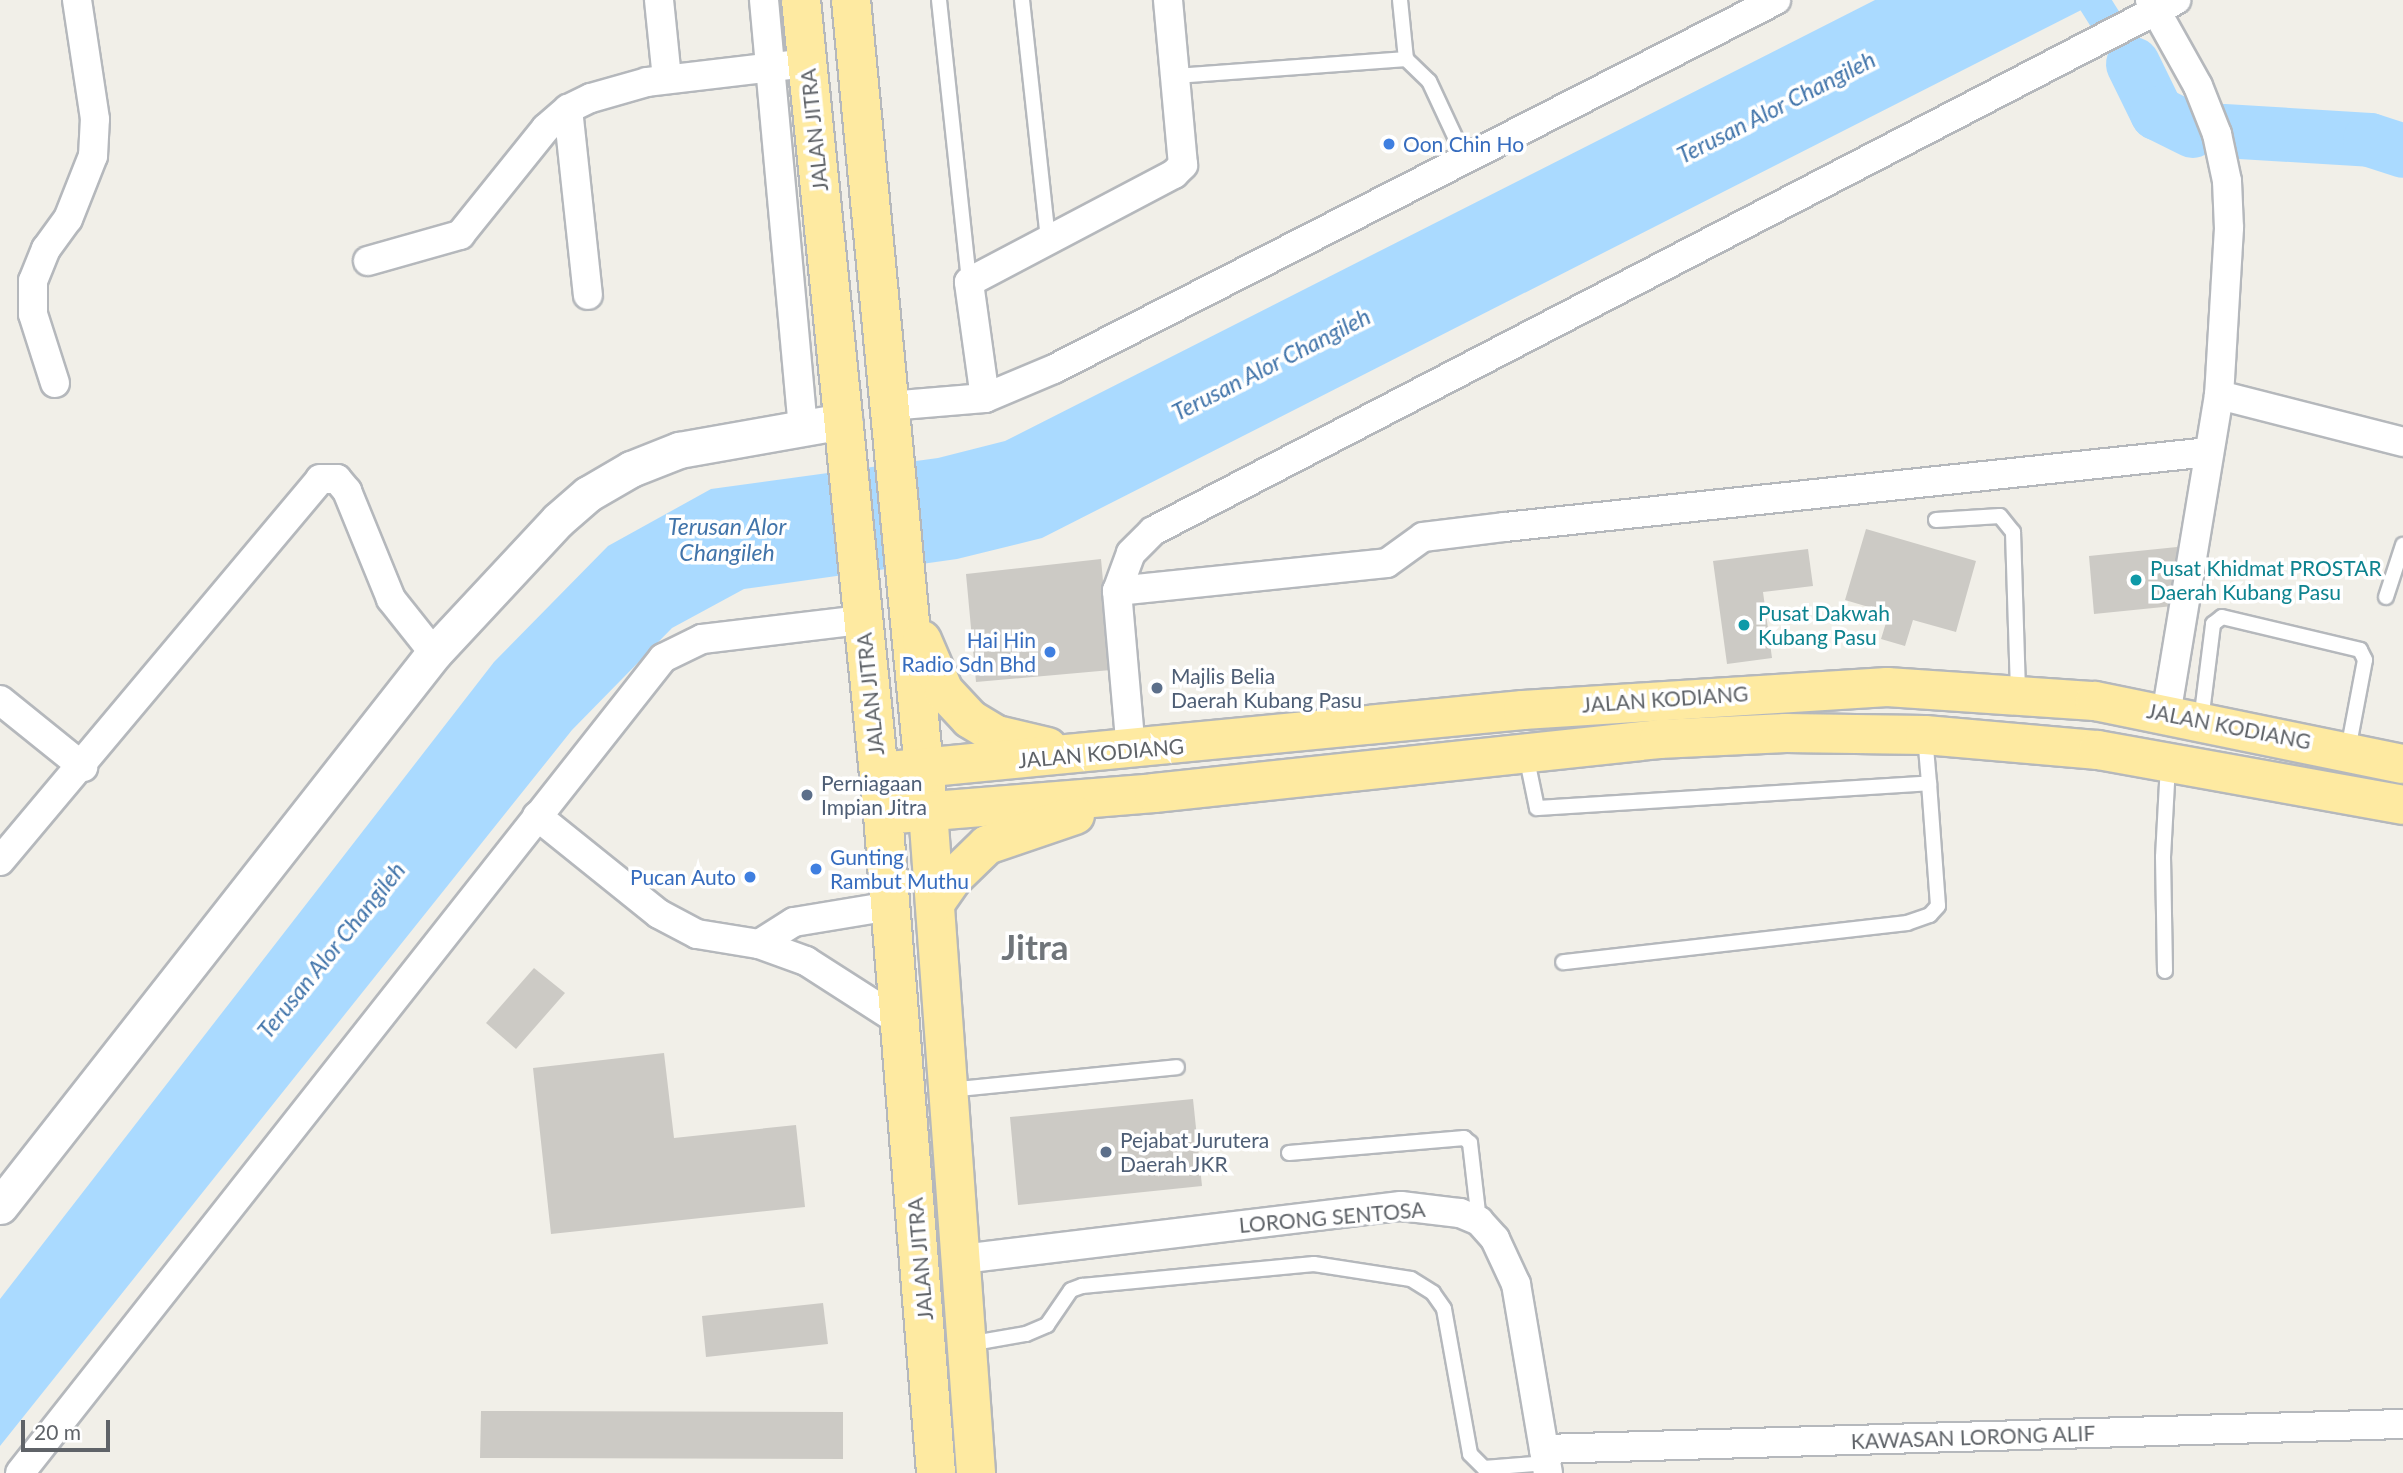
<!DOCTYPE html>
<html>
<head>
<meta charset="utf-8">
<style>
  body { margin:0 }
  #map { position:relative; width:2403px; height:1473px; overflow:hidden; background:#f1efe8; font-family:Lato,sans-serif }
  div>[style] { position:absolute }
  .water>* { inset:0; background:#aadaff }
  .canal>* { height:32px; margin:-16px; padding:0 16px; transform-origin:16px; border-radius:16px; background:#aadaff }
  .river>* { height:54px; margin:-27px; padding:0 27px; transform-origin:27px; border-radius:27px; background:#aadaff }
  .building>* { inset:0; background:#cccac5 }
  .roads { filter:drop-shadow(2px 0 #b5b8bc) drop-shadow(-2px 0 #b5b8bc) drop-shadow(0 2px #b5b8bc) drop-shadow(0 -2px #b5b8bc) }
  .service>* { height:14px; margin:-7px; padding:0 7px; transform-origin:7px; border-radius:7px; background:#fff }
  .minor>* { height:28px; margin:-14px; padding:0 14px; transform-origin:14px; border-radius:14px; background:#fff }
  .tertiary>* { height:35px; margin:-17.5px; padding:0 17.5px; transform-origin:17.5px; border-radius:17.5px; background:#fff }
  .trunk>* { height:38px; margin:-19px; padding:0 19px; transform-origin:19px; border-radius:19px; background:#feeaa1 }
  .dots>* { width:19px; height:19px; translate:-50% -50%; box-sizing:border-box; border:4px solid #fff; border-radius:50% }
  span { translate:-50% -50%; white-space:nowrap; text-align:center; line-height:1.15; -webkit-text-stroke:7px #fff; paint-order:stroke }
  .street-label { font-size:21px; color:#5f6368 }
  .shop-label { font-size:21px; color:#366cbe }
  .left { translate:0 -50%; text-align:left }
  .right { translate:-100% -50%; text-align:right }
  .culture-label { font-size:21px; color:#0d838f }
  .service-label { font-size:21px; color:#4e5e75 }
  .water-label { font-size:23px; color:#4174aa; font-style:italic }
  .town-label { font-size:35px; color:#70757a; font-weight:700 }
  .scale { position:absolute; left:21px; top:1420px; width:89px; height:32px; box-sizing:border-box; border:4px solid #5f6368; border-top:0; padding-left:9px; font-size:21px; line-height:24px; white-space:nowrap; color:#5f6368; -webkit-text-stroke:5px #fff; paint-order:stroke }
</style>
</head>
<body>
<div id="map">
  <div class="water">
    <i style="clip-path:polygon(1875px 0,2101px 0,1042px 538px,957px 559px,744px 589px,672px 628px,572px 730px,0 1446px,0 1299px,494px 662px,608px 546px,711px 489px,938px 458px,1005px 441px)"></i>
  </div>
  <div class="canal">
    <i style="left:2093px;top:0;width:75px;rotate:58deg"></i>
  </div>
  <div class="river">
    <i style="left:2133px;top:64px;width:55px;rotate:63.9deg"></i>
    <i style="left:2157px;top:113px;width:40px;rotate:26.6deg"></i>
    <i style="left:2224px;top:131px;width:146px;rotate:3.5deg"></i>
    <i style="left:2370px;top:140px;width:35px;rotate:18deg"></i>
  </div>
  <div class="building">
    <i style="clip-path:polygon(1866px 529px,1976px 561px,1956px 632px,1913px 620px,1905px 646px,1881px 639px,1889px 613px,1845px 600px)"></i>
    <i style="clip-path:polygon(2177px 547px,2183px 605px,2094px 614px,2089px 556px)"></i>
    <i style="clip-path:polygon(1808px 549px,1813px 586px,1763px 592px,1772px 658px,1727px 664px,1713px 561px)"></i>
    <i style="clip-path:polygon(1101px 559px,1111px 670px,976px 682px,966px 574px)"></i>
    <i style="clip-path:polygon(534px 968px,565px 993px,516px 1049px,486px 1023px)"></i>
    <i style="clip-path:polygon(664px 1053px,674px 1138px,796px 1125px,805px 1207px,551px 1234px,533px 1068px)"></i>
    <i style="clip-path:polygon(1193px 1099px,1202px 1186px,1018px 1205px,1010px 1117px)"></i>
    <i style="clip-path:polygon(823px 1303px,828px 1344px,706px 1357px,702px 1316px)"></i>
    <i style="clip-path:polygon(481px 1411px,843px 1412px,843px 1459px,480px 1458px)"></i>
  </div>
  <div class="roads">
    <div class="service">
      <i style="left:939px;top:0;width:284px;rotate:83.9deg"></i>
      <i style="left:1022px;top:0;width:239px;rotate:83.8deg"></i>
      <i style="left:1400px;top:0;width:59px;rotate:84.2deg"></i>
      <i style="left:1406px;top:59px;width:32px;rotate:44deg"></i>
      <i style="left:1429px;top:81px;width:83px;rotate:65deg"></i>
      <i style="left:1176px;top:76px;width:231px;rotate:-4.2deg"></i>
      <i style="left:1936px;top:520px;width:64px;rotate:-3.6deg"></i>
      <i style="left:2000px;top:516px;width:21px;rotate:51deg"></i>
      <i style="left:2013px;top:532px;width:161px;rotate:88.2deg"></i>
      <i style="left:2386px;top:597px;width:55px;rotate:-71.9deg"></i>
      <i style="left:2201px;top:721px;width:98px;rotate:-82.9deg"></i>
      <i style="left:2213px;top:624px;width:11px;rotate:-38deg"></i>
      <i style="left:2222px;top:617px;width:142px;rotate:13.4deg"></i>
      <i style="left:2360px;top:650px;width:11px;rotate:63deg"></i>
      <i style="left:2365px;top:660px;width:92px;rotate:100.7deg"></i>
      <i style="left:1925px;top:736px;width:47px;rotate:85.1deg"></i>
      <i style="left:1526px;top:755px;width:54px;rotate:78.3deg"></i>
      <i style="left:1537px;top:808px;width:393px;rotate:-3.6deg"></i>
      <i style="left:1929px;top:783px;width:123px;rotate:85.8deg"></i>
      <i style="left:1938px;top:906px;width:12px;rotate:132deg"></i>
      <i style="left:1930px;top:915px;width:24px;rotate:161deg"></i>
      <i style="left:1907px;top:923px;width:346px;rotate:173.5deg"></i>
      <i style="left:2165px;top:971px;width:114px;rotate:-91deg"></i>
      <i style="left:2163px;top:857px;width:92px;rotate:-86.9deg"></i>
      <i style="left:948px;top:1090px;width:230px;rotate:-5.7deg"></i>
      <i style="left:1289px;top:1153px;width:176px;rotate:-4.9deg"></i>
      <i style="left:1464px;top:1138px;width:8px;rotate:40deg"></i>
      <i style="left:1470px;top:1143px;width:79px;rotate:83.4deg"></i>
      <i style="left:968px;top:1344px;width:59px;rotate:-9.8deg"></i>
      <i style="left:1026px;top:1334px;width:23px;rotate:-23deg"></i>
      <i style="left:1047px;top:1325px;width:42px;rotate:-55.6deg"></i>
      <i style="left:1071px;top:1290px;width:12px;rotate:-20deg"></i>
      <i style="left:1082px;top:1286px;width:233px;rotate:-5.4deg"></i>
      <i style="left:1314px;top:1264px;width:98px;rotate:8.8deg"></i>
      <i style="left:1411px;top:1279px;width:26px;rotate:32deg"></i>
      <i style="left:1433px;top:1293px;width:19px;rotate:55deg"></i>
      <i style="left:1444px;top:1309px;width:147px;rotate:79.8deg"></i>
      <i style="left:1470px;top:1454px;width:20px;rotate:45deg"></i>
      <i style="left:1484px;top:1468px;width:63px;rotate:-4.5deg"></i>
    </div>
    <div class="minor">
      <i style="left:659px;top:0;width:79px;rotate:84.2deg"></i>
      <i style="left:764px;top:0;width:428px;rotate:84.8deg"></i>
      <i style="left:2150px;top:0;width:98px;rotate:60.8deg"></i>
      <i style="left:2198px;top:86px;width:52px;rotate:68.4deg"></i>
      <i style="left:2217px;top:134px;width:48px;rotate:78deg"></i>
      <i style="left:2227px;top:181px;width:47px;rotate:87.6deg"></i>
      <i style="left:2229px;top:228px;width:167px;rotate:93.4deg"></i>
      <i style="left:2219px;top:395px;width:323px;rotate:99.4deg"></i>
      <i style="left:568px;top:109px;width:187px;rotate:83.9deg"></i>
      <i style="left:368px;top:261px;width:96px;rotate:-15.8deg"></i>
      <i style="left:460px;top:235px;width:137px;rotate:-51.2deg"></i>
      <i style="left:546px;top:128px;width:29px;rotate:-41deg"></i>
      <i style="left:568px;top:109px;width:25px;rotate:-26deg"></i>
      <i style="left:591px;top:98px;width:58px;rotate:-15.9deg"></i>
      <i style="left:647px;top:82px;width:161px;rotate:-6.8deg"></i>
      <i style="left:55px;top:383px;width:72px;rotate:-107.7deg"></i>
      <i style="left:33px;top:314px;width:33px;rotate:-90deg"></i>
      <i style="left:33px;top:281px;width:35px;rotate:-68deg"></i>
      <i style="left:46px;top:249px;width:37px;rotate:-54deg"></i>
      <i style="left:68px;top:219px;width:68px;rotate:-68.4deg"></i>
      <i style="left:93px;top:156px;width:37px;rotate:-87deg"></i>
      <i style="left:95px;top:119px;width:120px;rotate:-98.6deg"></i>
      <i style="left:2219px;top:395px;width:190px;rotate:14.3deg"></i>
      <i style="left:985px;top:398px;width:117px;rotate:-97.9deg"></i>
      <i style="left:969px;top:282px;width:232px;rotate:-27.8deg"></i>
      <i style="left:1174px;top:174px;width:13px;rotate:-45deg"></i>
      <i style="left:1183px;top:165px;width:166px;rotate:-95.2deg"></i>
      <i style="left:889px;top:406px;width:96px;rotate:-4.8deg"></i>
      <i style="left:985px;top:398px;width:75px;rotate:-22.8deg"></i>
      <i style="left:1054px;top:369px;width:811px;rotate:-27.07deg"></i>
      <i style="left:1117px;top:591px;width:271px;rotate:-5.9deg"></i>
      <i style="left:1387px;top:563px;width:44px;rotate:-35.8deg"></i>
      <i style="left:1423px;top:537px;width:83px;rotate:-7deg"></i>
      <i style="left:1505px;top:527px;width:708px;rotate:-6.08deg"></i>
      <i style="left:0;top:700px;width:107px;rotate:38.9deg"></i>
      <i style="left:1131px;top:751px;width:161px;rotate:-95deg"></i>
      <i style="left:1117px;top:591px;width:40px;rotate:-69.8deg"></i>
      <i style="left:1131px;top:553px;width:31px;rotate:-45deg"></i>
      <i style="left:1153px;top:531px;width:1153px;rotate:-27.43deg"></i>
      <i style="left:537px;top:816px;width:156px;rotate:38.8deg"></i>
      <i style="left:659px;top:914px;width:43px;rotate:27.8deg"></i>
      <i style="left:697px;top:934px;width:63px;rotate:9.2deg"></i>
      <i style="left:759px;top:944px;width:50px;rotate:19.9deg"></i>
      <i style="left:806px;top:961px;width:109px;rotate:32.7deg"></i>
      <i style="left:0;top:861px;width:498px;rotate:-50deg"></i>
      <i style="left:320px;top:479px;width:17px"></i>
      <i style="left:337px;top:479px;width:16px;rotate:50deg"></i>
      <i style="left:347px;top:491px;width:117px;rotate:67.8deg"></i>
      <i style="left:391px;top:599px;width:69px;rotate:51.5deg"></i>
      <i style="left:759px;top:944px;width:41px;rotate:-32.2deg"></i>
      <i style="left:794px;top:922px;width:98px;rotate:-9.4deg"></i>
      <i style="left:962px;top:1259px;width:442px;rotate:-6.9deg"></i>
      <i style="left:1401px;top:1206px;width:59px;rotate:6.8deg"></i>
      <i style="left:1460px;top:1213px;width:21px;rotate:23deg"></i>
      <i style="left:1479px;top:1221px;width:24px;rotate:48deg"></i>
      <i style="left:1495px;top:1239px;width:50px;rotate:65deg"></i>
      <i style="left:1516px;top:1284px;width:192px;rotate:80.4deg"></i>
      <i style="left:1544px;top:1449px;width:859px;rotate:-1.67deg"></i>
      <i style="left:20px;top:1473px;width:1038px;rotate:-51.73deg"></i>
      <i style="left:663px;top:658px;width:43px;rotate:-26deg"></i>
      <i style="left:702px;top:639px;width:161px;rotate:-6.8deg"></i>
    </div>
    <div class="tertiary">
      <i style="left:0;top:1206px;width:703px;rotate:-51.87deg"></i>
      <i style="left:434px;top:653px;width:182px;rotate:-47deg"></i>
      <i style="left:558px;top:520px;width:40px;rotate:-41deg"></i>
      <i style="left:588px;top:494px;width:50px;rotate:-30.2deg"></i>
      <i style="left:631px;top:469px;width:52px;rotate:-21.6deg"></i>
      <i style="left:679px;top:450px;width:168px;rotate:-10deg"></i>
    </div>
    <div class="trunk">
      <i style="left:801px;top:0;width:819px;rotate:84.25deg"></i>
      <i style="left:883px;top:815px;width:660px;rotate:85.39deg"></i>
      <i style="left:851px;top:0;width:815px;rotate:84.58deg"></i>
      <i style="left:928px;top:811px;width:664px;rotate:85.85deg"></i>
      <i style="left:922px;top:640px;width:56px;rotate:66.7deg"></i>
      <i style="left:944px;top:691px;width:38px;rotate:47deg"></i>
      <i style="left:970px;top:719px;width:31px;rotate:31deg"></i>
      <i style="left:997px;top:735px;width:52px;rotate:13.2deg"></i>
      <i style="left:879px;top:772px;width:647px;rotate:-5.5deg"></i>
      <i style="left:1523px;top:710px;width:365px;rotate:-3.6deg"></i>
      <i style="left:1887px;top:687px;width:208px;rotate:3.9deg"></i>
      <i style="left:2095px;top:701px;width:314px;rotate:11.6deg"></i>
      <i style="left:883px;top:815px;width:272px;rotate:-4.6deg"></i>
      <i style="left:1154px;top:793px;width:508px;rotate:-6.1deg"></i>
      <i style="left:1659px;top:739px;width:127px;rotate:-2.7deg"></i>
      <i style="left:1786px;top:733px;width:139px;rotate:0.8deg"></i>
      <i style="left:1925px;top:735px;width:174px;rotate:5deg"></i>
      <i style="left:2098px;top:750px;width:310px;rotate:10.2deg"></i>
      <i style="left:936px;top:902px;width:28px;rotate:-55deg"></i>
      <i style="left:952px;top:879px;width:49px;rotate:-44.2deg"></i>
      <i style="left:987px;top:845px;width:93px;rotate:-18.8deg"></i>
    </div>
  </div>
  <div class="dots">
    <i style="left:1389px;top:144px;background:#3f7fe0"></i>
    <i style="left:2136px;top:580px;background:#0f9aa8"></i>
    <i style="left:1744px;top:625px;background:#0f9aa8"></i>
    <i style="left:1050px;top:652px;background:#3f7fe0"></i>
    <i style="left:1157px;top:688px;background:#5c6f8a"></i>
    <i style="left:807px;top:795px;background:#5c6f8a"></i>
    <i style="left:816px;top:869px;background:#3f7fe0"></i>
    <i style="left:750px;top:877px;background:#3f7fe0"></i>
    <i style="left:1106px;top:1152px;background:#5c6f8a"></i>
  </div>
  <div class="street-label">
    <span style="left:814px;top:130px;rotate:-96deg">JALAN JITRA</span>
    <span style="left:870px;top:694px;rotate:-96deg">JALAN JITRA</span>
    <span style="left:1665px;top:699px;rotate:-4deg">JALAN KODIANG</span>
    <span style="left:2229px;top:726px;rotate:11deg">JALAN KODIANG</span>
    <span style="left:1101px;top:753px;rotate:-5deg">JALAN KODIANG</span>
    <span style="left:1332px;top:1217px;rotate:-5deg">LORONG SENTOSA</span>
    <span style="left:920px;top:1259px;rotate:-95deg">JALAN JITRA</span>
    <span style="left:1973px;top:1437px;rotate:-2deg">KAWASAN LORONG ALIF</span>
  </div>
  <div class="shop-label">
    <span class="left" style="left:1403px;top:144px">Oon Chin Ho</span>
    <span class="right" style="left:1036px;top:652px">Hai Hin<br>Radio Sdn Bhd</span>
    <span class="left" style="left:830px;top:869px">Gunting<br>Rambut Muthu</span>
    <span class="right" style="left:736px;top:877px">Pucan Auto</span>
  </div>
  <div class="culture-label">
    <span class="left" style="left:2150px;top:580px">Pusat Khidmat PROSTAR<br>Daerah Kubang Pasu</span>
    <span class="left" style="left:1758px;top:625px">Pusat Dakwah<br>Kubang Pasu</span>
  </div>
  <div class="service-label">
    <span class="left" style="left:1171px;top:688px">Majlis Belia<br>Daerah Kubang Pasu</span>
    <span class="left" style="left:821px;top:795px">Perniagaan<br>Impian Jitra</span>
    <span class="left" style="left:1120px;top:1152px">Pejabat Jurutera<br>Daerah JKR</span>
  </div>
  <div class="water-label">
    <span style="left:1776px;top:107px;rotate:-27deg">Terusan Alor Changileh</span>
    <span style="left:1271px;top:364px;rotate:-27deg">Terusan Alor Changileh</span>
    <span style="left:727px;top:539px">Terusan Alor<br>Changileh</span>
    <span style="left:331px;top:950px;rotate:-51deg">Terusan Alor Changileh</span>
  </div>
  <div class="town-label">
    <span style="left:1035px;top:946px">Jitra</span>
  </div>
  <div class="scale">20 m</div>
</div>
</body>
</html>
